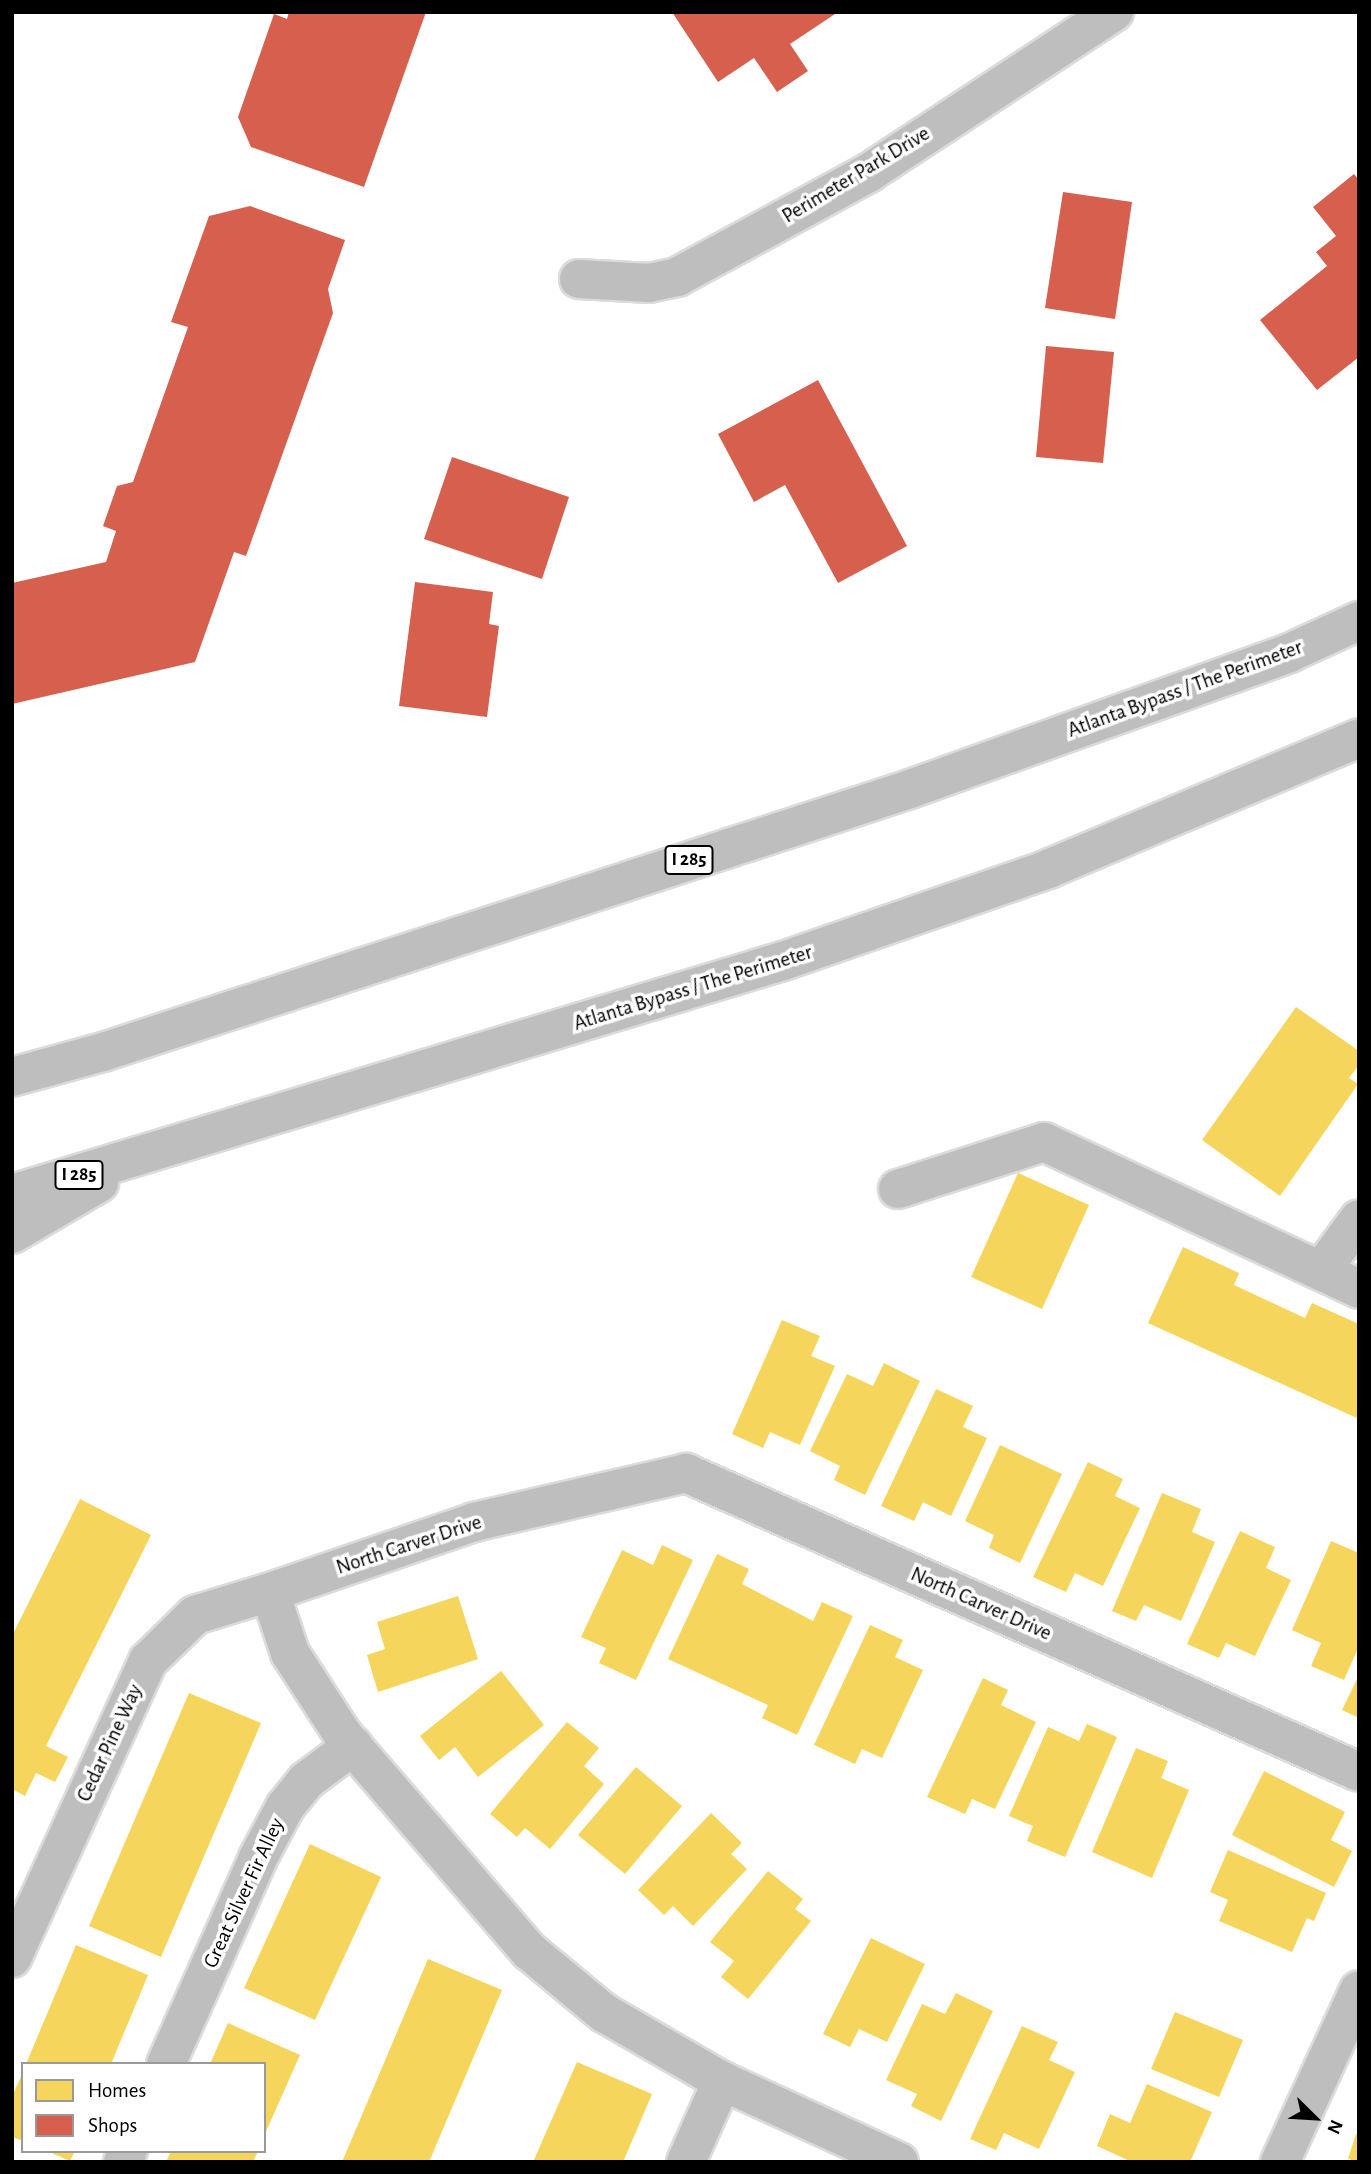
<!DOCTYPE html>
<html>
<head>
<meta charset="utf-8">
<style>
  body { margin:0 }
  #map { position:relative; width:1371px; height:2174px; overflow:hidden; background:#fff; font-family:"Alegreya Sans",sans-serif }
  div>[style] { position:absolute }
  .homes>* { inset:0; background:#f6d55c }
  .shops>* { inset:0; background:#d6604d }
  .roads { filter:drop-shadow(2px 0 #dbdbdb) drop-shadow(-2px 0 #dbdbdb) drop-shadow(0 2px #dbdbdb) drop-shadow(0 -2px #dbdbdb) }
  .minor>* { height:38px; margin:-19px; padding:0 19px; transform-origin:19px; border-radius:19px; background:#bebebe }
  .motorway>* { height:38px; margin:-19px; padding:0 19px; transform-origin:19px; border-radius:19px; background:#bebebe }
  span { translate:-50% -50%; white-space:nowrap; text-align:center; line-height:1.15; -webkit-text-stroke:7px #fff; paint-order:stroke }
  .shield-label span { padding:2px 5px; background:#fff; border:2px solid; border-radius:5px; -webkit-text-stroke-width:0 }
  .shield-label { font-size:19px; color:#000; font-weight:700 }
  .street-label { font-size:21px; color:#000 }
  .frame { position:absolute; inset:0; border:14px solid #000; pointer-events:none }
  .legend { position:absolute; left:21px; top:2062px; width:245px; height:91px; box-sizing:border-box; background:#fff; border:2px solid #999; margin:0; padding:9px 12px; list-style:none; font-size:21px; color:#000 }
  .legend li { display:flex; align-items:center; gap:14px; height:35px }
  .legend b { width:35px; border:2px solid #999 }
  .north { position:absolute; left:1280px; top:2083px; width:70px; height:70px; -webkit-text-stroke:5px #fff; paint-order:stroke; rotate:114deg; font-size:19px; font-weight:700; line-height:28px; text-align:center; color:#000 }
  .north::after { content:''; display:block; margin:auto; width:24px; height:32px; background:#000; clip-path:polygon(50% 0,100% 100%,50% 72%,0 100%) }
</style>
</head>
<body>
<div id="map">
  <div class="homes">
    <i style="clip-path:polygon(1296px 1007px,1359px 1051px,1359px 1065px,1349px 1078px,1358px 1084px,1280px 1196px,1202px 1140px)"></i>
    <i style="clip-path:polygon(1018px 1173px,1089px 1205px,1042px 1309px,971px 1277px)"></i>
    <i style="clip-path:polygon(1183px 1247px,1239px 1273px,1234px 1285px,1305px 1318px,1312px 1303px,1359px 1324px,1359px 1419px,1148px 1323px)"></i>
    <i style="clip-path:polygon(782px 1320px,820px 1336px,811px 1356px,835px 1366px,800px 1445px,770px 1432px,763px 1448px,732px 1434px)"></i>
    <i style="clip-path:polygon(884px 1363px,920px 1381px,865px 1495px,834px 1480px,840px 1466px,810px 1451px,847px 1374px,873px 1386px)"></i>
    <i style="clip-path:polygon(936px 1389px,973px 1406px,963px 1427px,987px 1438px,951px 1516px,923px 1502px,914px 1521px,881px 1506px)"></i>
    <i style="clip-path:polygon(1000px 1445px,1062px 1474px,1020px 1563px,989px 1548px,994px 1535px,965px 1521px)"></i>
    <i style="clip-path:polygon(1088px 1462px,1123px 1479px,1115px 1496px,1140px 1508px,1103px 1586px,1075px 1573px,1066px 1592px,1033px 1577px)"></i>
    <i style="clip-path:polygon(1162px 1493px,1201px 1509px,1192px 1532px,1215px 1542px,1181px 1621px,1144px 1605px,1136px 1621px,1112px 1611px)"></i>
    <i style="clip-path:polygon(80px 1499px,151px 1535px,46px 1746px,68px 1757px,55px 1782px,36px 1773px,25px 1796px,12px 1789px,12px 1636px)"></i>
    <i style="clip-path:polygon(1240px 1531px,1275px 1547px,1266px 1568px,1291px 1580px,1255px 1656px,1226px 1643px,1219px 1658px,1187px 1644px)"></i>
    <i style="clip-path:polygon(1331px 1541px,1359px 1553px,1359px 1646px,1344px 1680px,1311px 1666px,1321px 1643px,1292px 1630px)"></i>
    <i style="clip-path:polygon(662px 1545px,693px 1560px,636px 1680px,599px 1663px,606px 1648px,581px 1637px,622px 1550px,653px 1565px)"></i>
    <i style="clip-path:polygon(717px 1554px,749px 1569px,742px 1584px,813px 1621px,822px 1602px,853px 1616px,797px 1735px,762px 1718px,768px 1705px,668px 1659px)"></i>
    <i style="clip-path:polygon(458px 1596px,478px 1659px,378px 1692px,367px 1655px,385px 1649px,377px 1622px)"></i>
    <i style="clip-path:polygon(870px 1625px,903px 1640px,895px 1657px,923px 1670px,882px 1758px,862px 1749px,855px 1764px,814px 1745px)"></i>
    <i style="clip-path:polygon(501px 1671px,544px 1725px,478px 1777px,455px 1747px,439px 1760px,420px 1736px)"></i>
    <i style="clip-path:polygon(1359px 1675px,1359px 1718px,1342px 1710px)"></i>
    <i style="clip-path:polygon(983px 1678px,1008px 1690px,1001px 1705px,1036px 1722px,995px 1809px,972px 1799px,965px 1814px,927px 1797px)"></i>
    <i style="clip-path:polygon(189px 1693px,261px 1723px,161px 1957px,89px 1926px)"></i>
    <i style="clip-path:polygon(567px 1722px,599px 1748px,584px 1766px,604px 1784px,550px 1849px,525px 1828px,517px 1837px,490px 1814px)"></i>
    <i style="clip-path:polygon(1087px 1724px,1117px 1737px,1065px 1857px,1027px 1841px,1033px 1826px,1009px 1816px,1048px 1727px,1079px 1741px)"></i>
    <i style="clip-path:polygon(1136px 1748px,1168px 1761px,1161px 1778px,1189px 1790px,1152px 1878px,1092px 1852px)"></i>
    <i style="clip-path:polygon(636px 1767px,682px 1806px,625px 1874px,578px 1835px)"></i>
    <i style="clip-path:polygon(1264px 1771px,1345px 1812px,1331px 1840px,1352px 1851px,1334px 1887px,1232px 1835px)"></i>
    <i style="clip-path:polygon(711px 1813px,742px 1843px,731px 1854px,747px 1869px,693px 1926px,673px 1906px,664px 1915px,638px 1890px)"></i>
    <i style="clip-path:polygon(310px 1844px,381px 1877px,315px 2020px,244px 1988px)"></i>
    <i style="clip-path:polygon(1228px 1850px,1326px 1893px,1314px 1921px,1307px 1918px,1292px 1952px,1219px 1921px,1228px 1900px,1210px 1892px)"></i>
    <i style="clip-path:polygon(768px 1871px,803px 1899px,795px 1909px,811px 1921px,748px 1999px,721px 1977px,734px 1961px,710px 1942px)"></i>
    <i style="clip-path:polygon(871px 1938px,925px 1964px,887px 2042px,859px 2029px,850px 2047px,823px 2034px)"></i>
    <i style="clip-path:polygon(76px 1945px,148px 1975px,111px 2064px,26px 2064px)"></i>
    <i style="clip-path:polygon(428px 1959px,502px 1990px,429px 2162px,342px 2162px)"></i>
    <i style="clip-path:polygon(956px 1993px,993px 2011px,941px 2121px,911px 2106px,917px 2094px,886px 2080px,922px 2004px,945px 2014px)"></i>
    <i style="clip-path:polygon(1175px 2012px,1243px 2040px,1219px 2097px,1151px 2069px)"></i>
    <i style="clip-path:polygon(228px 2023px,300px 2055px,264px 2136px,264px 2064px,210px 2064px)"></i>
    <i style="clip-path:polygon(1022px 2026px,1058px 2042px,1049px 2060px,1075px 2072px,1039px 2149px,1004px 2133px,996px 2150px,970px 2139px)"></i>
    <i style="clip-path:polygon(577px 2062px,652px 2094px,623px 2162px,533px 2162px)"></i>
    <i style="clip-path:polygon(23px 2072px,23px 2141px,12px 2137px,12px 2097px)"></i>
    <i style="clip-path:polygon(1147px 2084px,1212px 2112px,1190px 2162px,1132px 2162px,1097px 2146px,1110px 2114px,1130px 2123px)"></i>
    <i style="clip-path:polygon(1356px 2134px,1359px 2135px,1359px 2162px,1348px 2159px)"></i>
    <i style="clip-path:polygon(47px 2151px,75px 2151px,70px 2161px)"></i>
    <i style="clip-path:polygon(171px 2151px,258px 2151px,253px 2162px,166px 2162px)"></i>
  </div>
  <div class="shops">
    <i style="clip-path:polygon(289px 12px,426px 12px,364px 187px,251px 147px,238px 117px,274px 14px,287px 19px)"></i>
    <i style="clip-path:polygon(672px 12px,838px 12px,790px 44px,808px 71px,777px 92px,754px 58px,718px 82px)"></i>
    <i style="clip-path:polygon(1354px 174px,1359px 180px,1359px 357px,1317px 390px,1260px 320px,1327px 266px,1316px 252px,1336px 236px,1313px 207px)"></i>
    <i style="clip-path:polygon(1063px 192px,1132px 202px,1115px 319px,1045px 308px)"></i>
    <i style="clip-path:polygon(250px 206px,345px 240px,328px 289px,333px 313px,246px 556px,234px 552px,195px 662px,12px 704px,12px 583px,106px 562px,116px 531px,103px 526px,117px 486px,133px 482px,188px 327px,171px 322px,209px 216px)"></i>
    <i style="clip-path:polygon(1046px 346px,1114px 352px,1103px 463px,1036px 457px)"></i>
    <i style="clip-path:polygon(818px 380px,907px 546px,838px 583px,785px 485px,754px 502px,718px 434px)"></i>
    <i style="clip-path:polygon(452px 457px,569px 497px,542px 579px,424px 539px)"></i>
    <i style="clip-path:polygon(415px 582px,493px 592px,489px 624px,499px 626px,487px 717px,399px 706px)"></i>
  </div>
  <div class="roads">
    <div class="minor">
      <i style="left:579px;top:279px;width:70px;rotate:3.3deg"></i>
      <i style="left:649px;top:283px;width:29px;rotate:-12deg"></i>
      <i style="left:677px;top:277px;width:220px;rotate:-28.5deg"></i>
      <i style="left:870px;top:172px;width:292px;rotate:-33.3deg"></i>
      <i style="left:898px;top:1189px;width:153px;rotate:-17.8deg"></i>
      <i style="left:1044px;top:1142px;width:348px;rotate:25deg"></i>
      <i style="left:1321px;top:1271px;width:64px;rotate:-53.8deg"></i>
      <i style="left:12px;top:1958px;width:327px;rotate:-65.4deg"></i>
      <i style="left:148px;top:1661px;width:66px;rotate:-44.4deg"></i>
      <i style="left:195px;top:1615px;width:78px;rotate:-17deg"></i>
      <i style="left:166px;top:2064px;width:226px;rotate:-65.9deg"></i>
      <i style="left:258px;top:1858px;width:58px;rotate:-62.1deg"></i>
      <i style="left:285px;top:1807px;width:33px;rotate:-51deg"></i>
      <i style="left:306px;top:1781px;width:59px;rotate:-36.7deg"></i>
      <i style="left:123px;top:2162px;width:12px;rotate:-66deg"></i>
      <i style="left:686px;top:2162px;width:89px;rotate:-66deg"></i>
      <i style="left:899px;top:2162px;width:195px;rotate:-155.4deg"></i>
      <i style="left:722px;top:2081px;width:136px;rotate:-150deg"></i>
      <i style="left:604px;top:2013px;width:97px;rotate:-140.4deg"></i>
      <i style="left:529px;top:1951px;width:285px;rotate:-130.7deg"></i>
      <i style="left:343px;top:1735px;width:98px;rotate:-122.9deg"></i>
      <i style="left:290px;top:1653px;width:64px;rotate:-108.2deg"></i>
      <i style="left:270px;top:1592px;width:216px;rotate:-18.9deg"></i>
      <i style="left:474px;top:1522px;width:218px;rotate:-13deg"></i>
      <i style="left:686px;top:1473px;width:736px;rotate:23.95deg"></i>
      <i style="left:1280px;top:2162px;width:189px;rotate:-65.3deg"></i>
    </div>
    <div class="motorway">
      <i style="left:12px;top:1077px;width:94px;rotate:-15.4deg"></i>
      <i style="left:103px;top:1052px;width:849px;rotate:-18.05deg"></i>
      <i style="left:910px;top:789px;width:403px;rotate:-19.7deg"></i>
      <i style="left:1289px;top:653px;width:77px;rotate:-24.6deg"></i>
      <i style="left:12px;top:1194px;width:805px;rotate:-16.82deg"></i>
      <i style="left:783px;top:961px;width:281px;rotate:-19.1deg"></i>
      <i style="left:1048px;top:869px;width:337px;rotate:-22.8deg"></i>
      <i style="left:12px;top:1234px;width:101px;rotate:-30.4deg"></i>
    </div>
  </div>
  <div class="shield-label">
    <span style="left:689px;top:860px">I 285</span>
    <span style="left:79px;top:1175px">I 285</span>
  </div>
  <div class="street-label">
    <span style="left:856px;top:175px;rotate:-31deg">Perimeter Park Drive</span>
    <span style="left:1185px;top:689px;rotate:-20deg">Atlanta Bypass / The Perimeter</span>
    <span style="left:693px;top:988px;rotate:-17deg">Atlanta Bypass / The Perimeter</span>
    <span style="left:409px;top:1545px;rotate:-18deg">North Carver Drive</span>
    <span style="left:981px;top:1604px;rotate:24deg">North Carver Drive</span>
    <span style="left:110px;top:1743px;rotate:-65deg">Cedar Pine Way</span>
    <span style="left:244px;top:1893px;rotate:-65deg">Great Silver Fir Alley</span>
  </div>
  <div class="frame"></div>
  <ul class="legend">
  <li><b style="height:19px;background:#f6d55c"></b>Homes</li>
  <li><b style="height:19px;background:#d6604d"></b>Shops</li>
  </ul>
  <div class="north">N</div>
</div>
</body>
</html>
